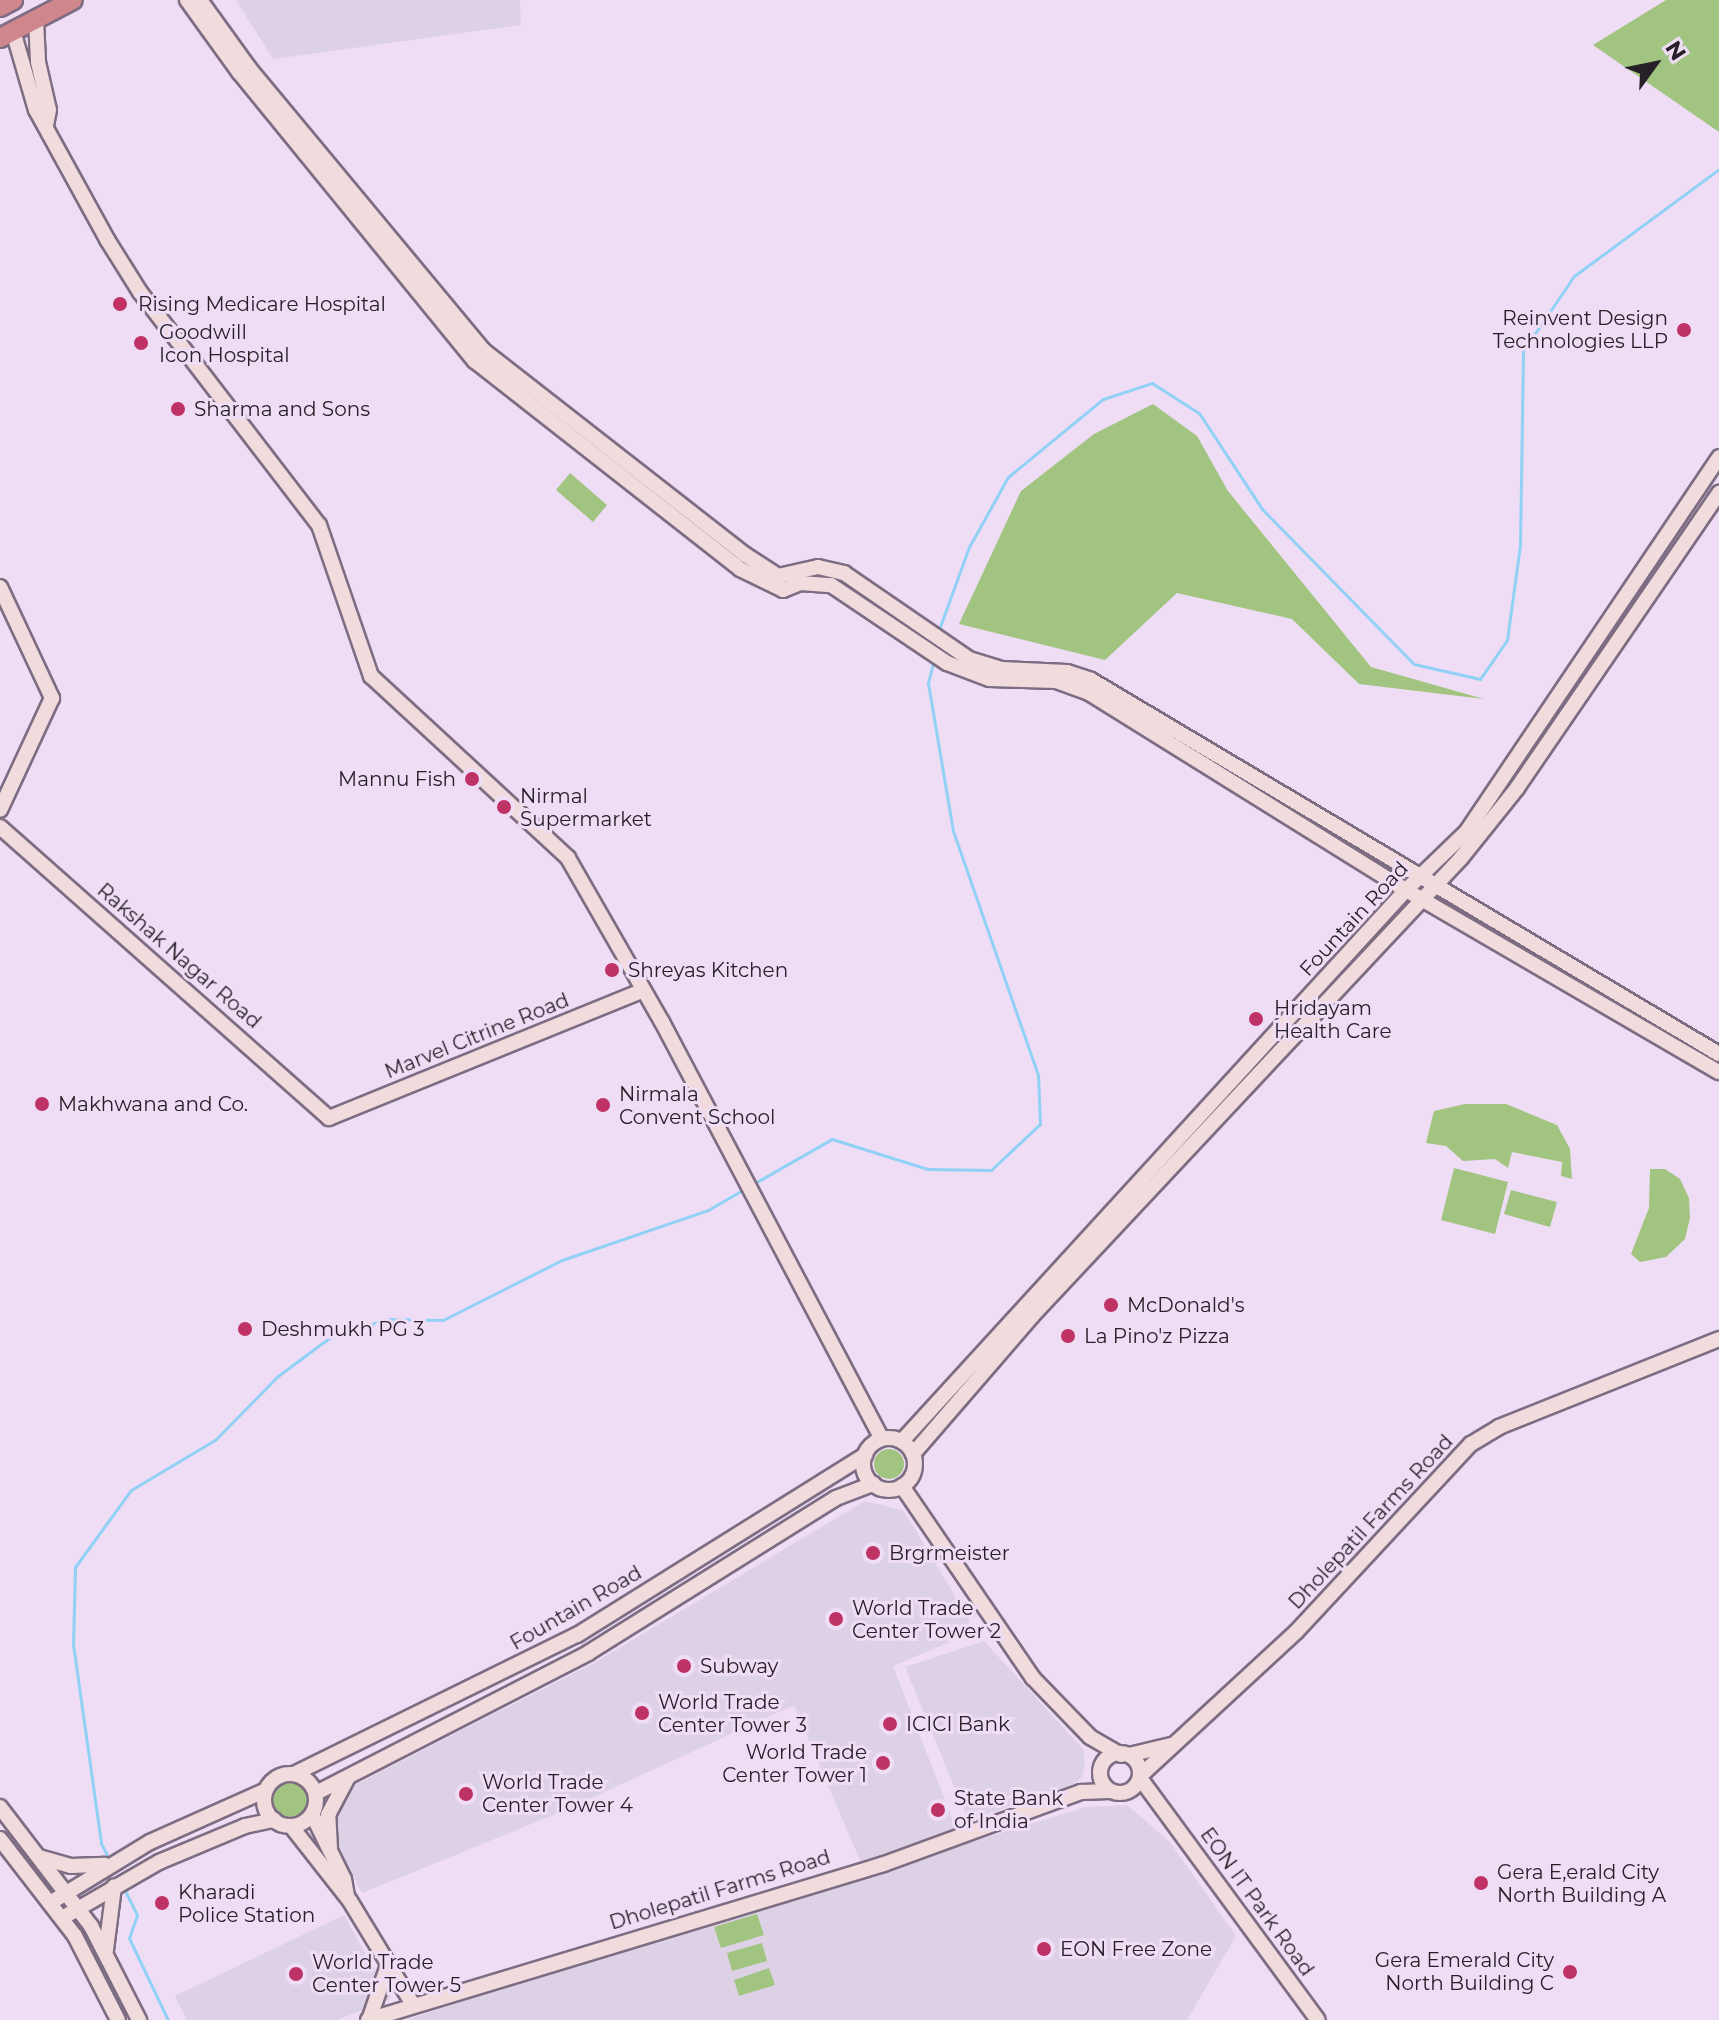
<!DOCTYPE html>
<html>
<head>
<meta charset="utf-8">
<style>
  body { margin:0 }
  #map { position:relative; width:1719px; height:2020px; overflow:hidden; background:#efddf6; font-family:Montserrat,sans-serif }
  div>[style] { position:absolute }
  .commercial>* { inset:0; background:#ddd1e5 }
  .green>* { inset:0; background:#a2c481 }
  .round { border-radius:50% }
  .stream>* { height:3px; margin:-1.5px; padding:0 1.5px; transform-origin:1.5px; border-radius:1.5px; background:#92d1f6 }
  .roads { filter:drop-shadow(2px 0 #7d6d83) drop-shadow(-2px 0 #7d6d83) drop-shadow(0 2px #7d6d83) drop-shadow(0 -2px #7d6d83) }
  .secondary>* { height:14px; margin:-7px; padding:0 7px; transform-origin:7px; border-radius:7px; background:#f1dbdd }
  .secondary>.ring { margin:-7px; padding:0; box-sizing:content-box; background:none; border:14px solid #f1dbdd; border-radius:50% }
  .highway>* { height:18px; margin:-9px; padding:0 9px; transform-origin:9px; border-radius:9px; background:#d0868d }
  .dots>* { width:22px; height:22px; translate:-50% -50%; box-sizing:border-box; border:4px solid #efddf6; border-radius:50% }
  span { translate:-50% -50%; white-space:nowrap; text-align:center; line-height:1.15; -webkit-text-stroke:6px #efddf6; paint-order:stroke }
  .poi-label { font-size:20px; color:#272029 }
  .left { translate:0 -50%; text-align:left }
  .right { translate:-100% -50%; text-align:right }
  .street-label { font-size:20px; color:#272029 }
  .north { position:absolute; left:1615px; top:24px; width:80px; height:80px; -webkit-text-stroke:6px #efddf6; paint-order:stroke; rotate:57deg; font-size:22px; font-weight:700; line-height:32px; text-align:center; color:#272029 }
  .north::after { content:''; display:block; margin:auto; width:28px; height:36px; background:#272029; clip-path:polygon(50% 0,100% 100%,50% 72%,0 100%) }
</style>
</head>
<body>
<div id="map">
  <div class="commercial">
    <i style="clip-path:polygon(236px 0,520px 0,521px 25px,273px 59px)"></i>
    <i style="clip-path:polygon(865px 1501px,904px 1511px,970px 1621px,959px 1638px,893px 1666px,959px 1836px,861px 1863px,794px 1705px,561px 1812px,362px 1893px,333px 1835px,336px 1811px,351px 1787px,594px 1663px)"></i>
    <i style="clip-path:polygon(984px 1641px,1083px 1749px,1085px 1763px,1082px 1777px,1070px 1787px,968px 1820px,905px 1667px)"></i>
    <i style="clip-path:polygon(1127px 1805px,1169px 1841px,1236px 1936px,1187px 2020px,406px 2020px,636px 1944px,1086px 1807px)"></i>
    <i style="clip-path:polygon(344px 1915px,391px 1999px,337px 2020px,187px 2020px,175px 1996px)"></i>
  </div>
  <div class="green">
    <i style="clip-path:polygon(1666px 0,1719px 0,1719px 132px,1593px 45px)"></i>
    <i style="clip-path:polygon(1153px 404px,1197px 436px,1228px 491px,1371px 667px,1484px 699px,1359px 684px,1292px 619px,1177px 593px,1105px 660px,959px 624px,1021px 491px,1094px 434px)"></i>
    <i style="clip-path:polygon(570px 473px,607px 505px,593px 522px,556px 490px)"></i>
    <i style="clip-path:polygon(1465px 1104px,1506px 1104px,1557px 1125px,1570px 1149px,1572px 1179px,1561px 1176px,1562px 1162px,1512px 1152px,1508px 1168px,1495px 1159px,1463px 1161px,1446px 1146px,1426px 1143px,1434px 1111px)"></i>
    <i style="clip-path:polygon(1454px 1168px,1508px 1182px,1495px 1234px,1441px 1220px)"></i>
    <i style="clip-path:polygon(1650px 1169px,1665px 1169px,1680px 1179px,1689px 1198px,1690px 1218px,1685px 1239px,1666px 1257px,1640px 1262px,1631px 1254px,1649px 1208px)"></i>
    <i style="clip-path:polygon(1511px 1190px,1557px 1202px,1550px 1227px,1504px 1214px)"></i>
    <i class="round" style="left:874px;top:1449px;width:30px;height:30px"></i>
    <i class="round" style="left:272px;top:1781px;width:36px;height:36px"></i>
    <i style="clip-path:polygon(757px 1914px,764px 1935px,721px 1948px,714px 1927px)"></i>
    <i style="clip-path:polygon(762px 1943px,767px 1961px,732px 1971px,727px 1953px)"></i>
    <i style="clip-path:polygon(769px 1968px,775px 1985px,739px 1996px,734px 1980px)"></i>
  </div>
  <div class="stream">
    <i style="left:938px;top:632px;width:90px;rotate:-70deg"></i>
    <i style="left:969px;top:547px;width:80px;rotate:-60.9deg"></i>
    <i style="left:1008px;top:477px;width:123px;rotate:-39.4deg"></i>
    <i style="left:1103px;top:399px;width:52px;rotate:-18.1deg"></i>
    <i style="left:1152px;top:383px;width:56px;rotate:32.6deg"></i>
    <i style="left:1199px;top:413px;width:115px;rotate:56.7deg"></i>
    <i style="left:1262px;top:509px;width:217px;rotate:45.6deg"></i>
    <i style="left:1414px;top:664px;width:68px;rotate:12.8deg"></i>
    <i style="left:1480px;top:679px;width:47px;rotate:-55.3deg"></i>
    <i style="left:1507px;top:640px;width:96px;rotate:-82.2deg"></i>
    <i style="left:1520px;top:545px;width:194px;rotate:-89.1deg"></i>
    <i style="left:1523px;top:351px;width:91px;rotate:-55.8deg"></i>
    <i style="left:1574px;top:276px;width:180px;rotate:-36.4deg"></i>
    <i style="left:753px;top:1184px;width:91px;rotate:-29.7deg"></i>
    <i style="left:832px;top:1139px;width:101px;rotate:17.4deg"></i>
    <i style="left:928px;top:1169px;width:63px;rotate:0.9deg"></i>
    <i style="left:991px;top:1170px;width:67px;rotate:-43.2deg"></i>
    <i style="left:1040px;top:1124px;width:49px;rotate:-92.3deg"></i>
    <i style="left:1038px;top:1075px;width:258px;rotate:-109.2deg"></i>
    <i style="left:953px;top:831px;width:150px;rotate:-99.6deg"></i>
    <i style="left:928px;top:683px;width:25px;rotate:-76deg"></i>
    <i style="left:110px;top:1861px;width:20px;rotate:-117deg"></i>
    <i style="left:101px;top:1843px;width:200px;rotate:-98deg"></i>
    <i style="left:73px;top:1645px;width:78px;rotate:-88.5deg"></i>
    <i style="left:75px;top:1567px;width:95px;rotate:-54deg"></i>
    <i style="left:131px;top:1490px;width:98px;rotate:-30.8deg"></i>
    <i style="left:215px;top:1440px;width:90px;rotate:-45.5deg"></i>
    <i style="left:278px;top:1376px;width:64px;rotate:-36.7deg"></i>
    <i style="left:329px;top:1338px;width:61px;rotate:-18.1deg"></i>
    <i style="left:387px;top:1319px;width:56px;rotate:1deg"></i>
    <i style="left:443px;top:1320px;width:133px;rotate:-26.8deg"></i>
    <i style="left:562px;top:1260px;width:154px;rotate:-18.9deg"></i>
    <i style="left:708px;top:1210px;width:44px;rotate:-30.1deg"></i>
    <i style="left:124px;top:1889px;width:29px;rotate:63deg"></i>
    <i style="left:137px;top:1915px;width:24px;rotate:109deg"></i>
    <i style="left:129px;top:1938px;width:91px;rotate:64.6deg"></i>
  </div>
  <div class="roads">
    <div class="secondary">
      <i style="left:187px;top:0;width:89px;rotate:54.2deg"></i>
      <i style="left:239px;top:72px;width:373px;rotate:50.8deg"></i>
      <i style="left:475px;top:361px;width:337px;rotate:38.1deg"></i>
      <i style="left:740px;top:569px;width:48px;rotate:26deg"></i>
      <i style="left:783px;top:590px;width:18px;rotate:-22deg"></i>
      <i style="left:800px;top:583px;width:31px;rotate:4deg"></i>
      <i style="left:831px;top:585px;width:140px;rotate:33.9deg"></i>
      <i style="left:947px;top:663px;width:45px;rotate:20.9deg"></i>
      <i style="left:989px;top:679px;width:67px;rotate:1.7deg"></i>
      <i style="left:1056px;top:681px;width:35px;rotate:20deg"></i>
      <i style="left:1089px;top:693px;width:373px;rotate:31.9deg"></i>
      <i style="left:1406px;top:890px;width:362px;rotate:30.2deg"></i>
      <i style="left:200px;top:0;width:84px;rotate:54.2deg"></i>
      <i style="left:249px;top:68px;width:366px;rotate:50.3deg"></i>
      <i style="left:483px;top:350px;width:331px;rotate:38deg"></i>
      <i style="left:744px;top:554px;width:40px;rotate:32.9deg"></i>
      <i style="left:778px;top:576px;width:41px;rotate:-12.7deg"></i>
      <i style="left:818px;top:567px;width:27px;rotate:13deg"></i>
      <i style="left:844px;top:573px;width:152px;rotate:34.5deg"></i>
      <i style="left:969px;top:659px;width:34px;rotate:17deg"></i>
      <i style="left:1002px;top:669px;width:65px;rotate:2.6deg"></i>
      <i style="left:1067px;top:672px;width:25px;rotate:18deg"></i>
      <i style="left:1091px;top:680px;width:731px;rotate:30.78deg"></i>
      <i style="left:36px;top:19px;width:43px;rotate:87.3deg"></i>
      <i style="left:38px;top:62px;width:49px;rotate:77.1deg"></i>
      <i style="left:49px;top:110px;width:16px;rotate:101deg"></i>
      <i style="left:13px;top:31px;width:82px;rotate:73.8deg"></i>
      <i style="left:36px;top:110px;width:149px;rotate:61.2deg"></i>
      <i style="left:108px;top:241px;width:60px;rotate:57.9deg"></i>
      <i style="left:140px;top:292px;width:294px;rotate:52.5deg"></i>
      <i style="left:319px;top:525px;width:160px;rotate:71deg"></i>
      <i style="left:371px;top:676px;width:268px;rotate:42.7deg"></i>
      <i style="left:568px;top:858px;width:189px;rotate:60.2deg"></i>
      <i style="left:662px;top:1022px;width:471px;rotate:62.2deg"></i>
      <i style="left:0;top:587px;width:123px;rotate:64.9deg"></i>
      <i style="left:52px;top:698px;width:123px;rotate:114.9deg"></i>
      <i style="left:0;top:827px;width:439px;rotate:41.5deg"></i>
      <i style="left:329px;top:1118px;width:337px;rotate:-22.1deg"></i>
      <i class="ring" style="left:863px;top:1438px;width:38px;height:38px"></i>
      <i style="left:902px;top:1441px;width:747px;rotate:-47.55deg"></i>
      <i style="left:1406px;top:890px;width:85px;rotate:-44deg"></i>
      <i style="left:1467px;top:831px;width:451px;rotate:-56deg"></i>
      <i style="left:913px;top:1454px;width:182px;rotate:-49.2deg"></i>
      <i style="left:1032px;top:1316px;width:628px;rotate:-46.87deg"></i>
      <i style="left:1461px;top:858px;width:90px;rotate:-51.3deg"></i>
      <i style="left:1517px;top:788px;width:358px;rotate:-55.6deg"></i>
      <i style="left:902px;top:1486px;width:232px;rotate:55.7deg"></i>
      <i style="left:1033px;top:1678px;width:82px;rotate:46deg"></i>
      <i style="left:1090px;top:1737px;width:36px;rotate:30deg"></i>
      <i class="ring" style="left:1100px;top:1753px;width:26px;height:26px"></i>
      <i style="left:1129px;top:1755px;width:43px;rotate:-13.4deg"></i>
      <i class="ring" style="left:264px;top:1774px;width:38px;height:38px"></i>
      <i style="left:294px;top:1774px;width:315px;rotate:-26.2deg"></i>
      <i style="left:577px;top:1635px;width:340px;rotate:-32deg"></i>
      <i style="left:1141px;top:1775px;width:211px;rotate:-42.7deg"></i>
      <i style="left:1296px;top:1632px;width:257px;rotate:-47.1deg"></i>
      <i style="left:1471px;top:1444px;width:33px;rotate:-31deg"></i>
      <i style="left:1499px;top:1427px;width:237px;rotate:-21.8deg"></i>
      <i style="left:1140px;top:1778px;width:300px;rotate:53.7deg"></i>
      <i style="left:316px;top:1793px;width:306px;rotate:-27.2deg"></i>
      <i style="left:588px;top:1653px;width:292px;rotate:-32deg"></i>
      <i style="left:836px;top:1498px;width:40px;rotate:-21deg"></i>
      <i style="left:0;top:1807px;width:150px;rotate:52.6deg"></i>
      <i style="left:91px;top:1926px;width:106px;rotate:62.9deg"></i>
      <i style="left:312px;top:1814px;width:72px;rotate:63.8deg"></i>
      <i style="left:344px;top:1879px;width:17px;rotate:80deg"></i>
      <i style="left:291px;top:1826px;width:95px;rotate:51.8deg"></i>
      <i style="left:350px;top:1901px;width:119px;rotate:58.7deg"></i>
      <i style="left:0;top:1839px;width:123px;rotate:52.3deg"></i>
      <i style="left:75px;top:1936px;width:94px;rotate:62.9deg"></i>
      <i style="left:330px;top:1848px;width:33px;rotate:-93deg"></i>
      <i style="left:328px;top:1815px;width:41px;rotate:-62.2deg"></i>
      <i style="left:39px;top:1857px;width:33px;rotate:16deg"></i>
      <i style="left:71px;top:1866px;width:34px;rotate:-2deg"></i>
      <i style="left:50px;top:1903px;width:117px;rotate:-31.4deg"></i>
      <i style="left:150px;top:1842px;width:127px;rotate:-24.1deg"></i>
      <i style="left:62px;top:1918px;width:112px;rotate:-30deg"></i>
      <i style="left:159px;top:1862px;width:93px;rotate:-22.7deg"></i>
      <i style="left:245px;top:1826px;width:30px;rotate:-12deg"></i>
      <i style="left:106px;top:1950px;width:64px;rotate:-82.8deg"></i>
      <i style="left:368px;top:2020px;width:539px;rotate:-16.82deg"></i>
      <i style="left:884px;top:1864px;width:210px;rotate:-20.1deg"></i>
      <i style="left:1081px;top:1792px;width:29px;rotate:-2deg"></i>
      <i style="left:369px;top:2020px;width:58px;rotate:-70.9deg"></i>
    </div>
    <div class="highway">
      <i style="left:0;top:7px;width:15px;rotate:-28deg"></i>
      <i style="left:0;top:38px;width:82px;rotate:-27.5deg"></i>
    </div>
  </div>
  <div class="dots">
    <i style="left:120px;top:304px;background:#be3265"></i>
    <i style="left:1684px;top:330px;background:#be3265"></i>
    <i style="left:141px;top:343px;background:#be3265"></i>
    <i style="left:178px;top:409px;background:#be3265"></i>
    <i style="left:472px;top:779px;background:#be3265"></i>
    <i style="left:504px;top:807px;background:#be3265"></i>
    <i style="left:612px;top:970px;background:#be3265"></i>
    <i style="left:1256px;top:1019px;background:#be3265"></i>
    <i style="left:42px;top:1104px;background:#be3265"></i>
    <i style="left:603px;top:1105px;background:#be3265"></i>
    <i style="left:1111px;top:1305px;background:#be3265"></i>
    <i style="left:245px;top:1329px;background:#be3265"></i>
    <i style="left:1068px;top:1336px;background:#be3265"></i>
    <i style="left:873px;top:1553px;background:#be3265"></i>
    <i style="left:836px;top:1619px;background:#be3265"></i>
    <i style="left:684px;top:1666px;background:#be3265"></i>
    <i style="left:642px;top:1713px;background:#be3265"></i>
    <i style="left:890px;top:1724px;background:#be3265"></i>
    <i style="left:883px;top:1763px;background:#be3265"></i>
    <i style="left:466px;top:1794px;background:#be3265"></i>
    <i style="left:938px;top:1810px;background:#be3265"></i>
    <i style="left:1481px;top:1883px;background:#be3265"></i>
    <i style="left:162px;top:1903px;background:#be3265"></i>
    <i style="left:1044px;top:1949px;background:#be3265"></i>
    <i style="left:1570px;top:1972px;background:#be3265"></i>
    <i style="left:296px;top:1974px;background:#be3265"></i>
  </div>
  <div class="poi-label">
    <span class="left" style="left:138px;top:304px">Rising Medicare Hospital</span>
    <span class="right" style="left:1668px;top:330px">Reinvent Design<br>Technologies LLP</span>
    <span class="left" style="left:159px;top:344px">Goodwill<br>Icon Hospital</span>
    <span class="left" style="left:194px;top:409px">Sharma and Sons</span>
    <span class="right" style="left:456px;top:779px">Mannu Fish</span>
    <span class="left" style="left:520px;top:808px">Nirmal<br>Supermarket</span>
    <span class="left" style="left:628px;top:970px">Shreyas Kitchen</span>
    <span class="left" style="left:1274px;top:1020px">Hridayam<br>Health Care</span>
    <span class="left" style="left:619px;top:1106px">Nirmala<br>Convent School</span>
    <span class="left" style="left:58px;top:1104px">Makhwana and Co.</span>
    <span class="left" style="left:1127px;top:1305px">McDonald's</span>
    <span class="left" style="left:261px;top:1329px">Deshmukh PG 3</span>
    <span class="left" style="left:1084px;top:1336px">La Pino'z Pizza</span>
    <span class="left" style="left:889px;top:1553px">Brgrmeister</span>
    <span class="left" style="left:852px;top:1620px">World Trade<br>Center Tower 2</span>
    <span class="left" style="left:700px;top:1666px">Subway</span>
    <span class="left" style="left:658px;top:1714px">World Trade<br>Center Tower 3</span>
    <span class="left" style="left:906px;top:1724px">ICICI Bank</span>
    <span class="right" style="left:867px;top:1764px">World Trade<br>Center Tower 1</span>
    <span class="left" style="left:482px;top:1794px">World Trade<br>Center Tower 4</span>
    <span class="left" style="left:954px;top:1810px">State Bank<br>of India</span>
    <span class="left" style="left:1497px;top:1884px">Gera E,erald City<br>North Building A</span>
    <span class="left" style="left:178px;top:1904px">Kharadi<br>Police Station</span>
    <span class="left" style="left:1060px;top:1949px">EON Free Zone</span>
    <span class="right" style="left:1554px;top:1972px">Gera Emerald City<br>North Building C</span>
    <span class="left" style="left:312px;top:1974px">World Trade<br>Center Tower 5</span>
  </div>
  <div class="street-label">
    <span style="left:1354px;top:919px;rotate:-47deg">Fountain Road</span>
    <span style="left:179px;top:956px;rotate:41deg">Rakshak Nagar Road</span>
    <span style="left:477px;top:1036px;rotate:-22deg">Marvel Citrine Road</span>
    <span style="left:1371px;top:1522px;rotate:-47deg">Dholepatil Farms Road</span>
    <span style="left:576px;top:1608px;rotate:-30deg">Fountain Road</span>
    <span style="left:720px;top:1890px;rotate:-17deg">Dholepatil Farms Road</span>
    <span style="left:1257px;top:1902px;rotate:54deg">EON IT Park Road</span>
  </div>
  <div class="north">N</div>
</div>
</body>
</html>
